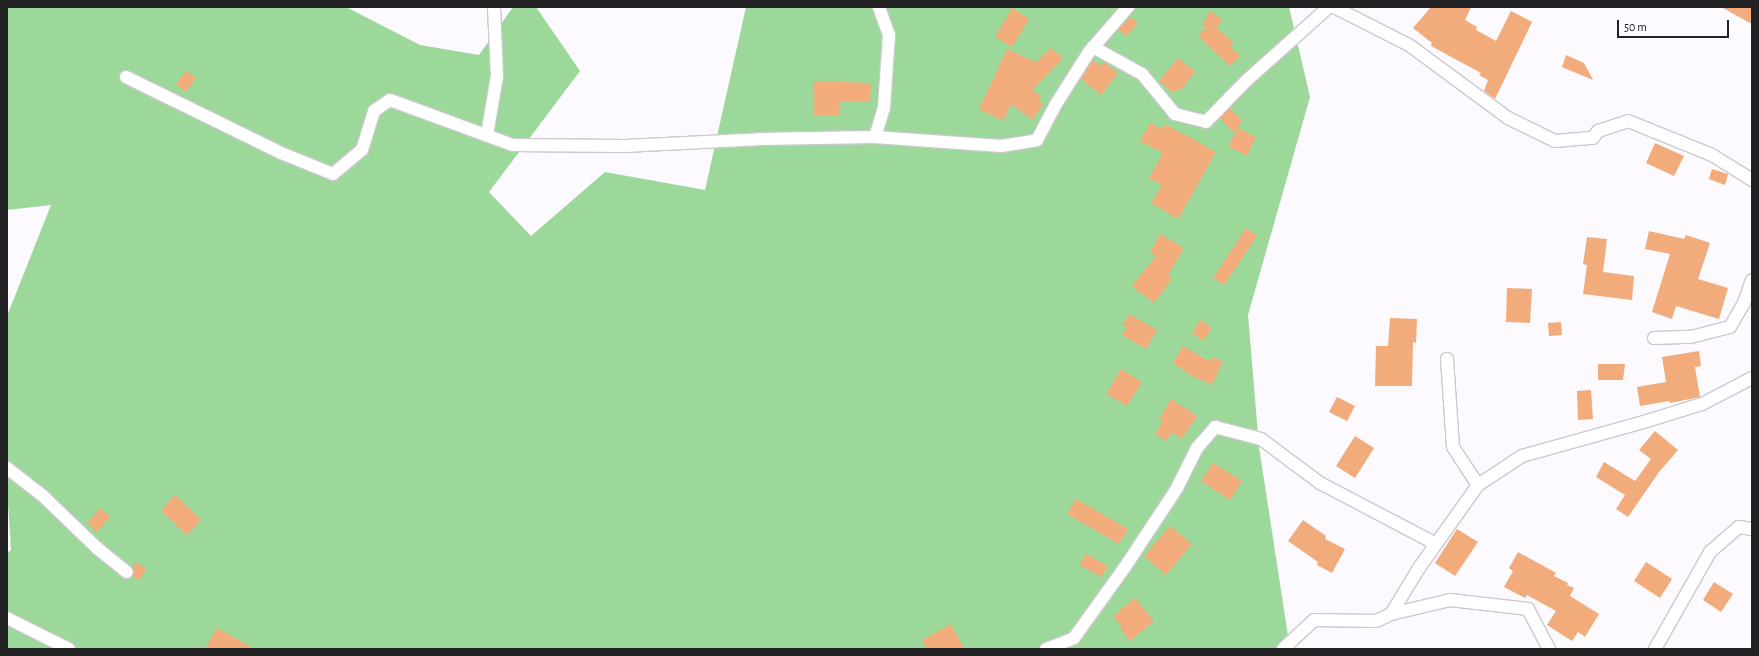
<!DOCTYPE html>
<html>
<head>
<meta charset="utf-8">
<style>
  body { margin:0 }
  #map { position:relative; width:1759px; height:656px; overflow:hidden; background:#fcf9ff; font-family:"Alegreya Sans",sans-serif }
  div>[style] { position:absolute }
  .green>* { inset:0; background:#9cd89a }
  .building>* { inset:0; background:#f2ab7a }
  .roads { filter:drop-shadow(1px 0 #ccc9cf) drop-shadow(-1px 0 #ccc9cf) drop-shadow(0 1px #ccc9cf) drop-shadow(0 -1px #ccc9cf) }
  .street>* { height:12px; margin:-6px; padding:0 6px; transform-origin:6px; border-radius:6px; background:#fff }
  span { translate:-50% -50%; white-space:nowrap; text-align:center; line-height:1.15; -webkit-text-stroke:3px #fcf9ff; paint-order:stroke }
  .frame { position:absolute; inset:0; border:8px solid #222123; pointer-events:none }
  .scale { position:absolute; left:1617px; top:20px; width:112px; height:18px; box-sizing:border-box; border:2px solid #222123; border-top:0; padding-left:5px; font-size:12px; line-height:14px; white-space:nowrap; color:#222123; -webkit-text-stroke:3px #fcf9ff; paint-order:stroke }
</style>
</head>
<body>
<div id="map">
  <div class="green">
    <i style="clip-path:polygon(7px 7px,346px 7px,420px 45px,479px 55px,513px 7px,536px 7px,580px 71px,489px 192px,531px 236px,605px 172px,705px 190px,746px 7px,1289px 7px,1310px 97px,1248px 315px,1259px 447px,1290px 649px,7px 649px,7px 553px,11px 550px,7px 488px,7px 316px,51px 205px,7px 210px)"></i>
  </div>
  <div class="building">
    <i style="clip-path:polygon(1431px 7px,1471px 7px,1465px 20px,1477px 27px,1476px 30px,1496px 41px,1511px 11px,1532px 22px,1495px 99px,1484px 91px,1488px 80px,1479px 75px,1481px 73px,1431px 46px,1432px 43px,1413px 28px)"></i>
    <i style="clip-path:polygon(1721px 7px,1752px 7px,1752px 24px)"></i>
    <i style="clip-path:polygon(1012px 8px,1029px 19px,1012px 47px,995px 37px)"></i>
    <i style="clip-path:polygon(1210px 11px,1222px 19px,1217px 28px,1234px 43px,1230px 47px,1240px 55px,1230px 66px,1198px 36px,1206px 27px,1202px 25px)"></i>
    <i style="clip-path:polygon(1130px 17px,1138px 22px,1127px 36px,1118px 30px)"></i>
    <i style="clip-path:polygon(1051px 48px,1063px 58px,1032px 90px,1041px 96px,1038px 100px,1043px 104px,1032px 120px,1011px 104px,1003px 121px,979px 109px,1007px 49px,1036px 62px)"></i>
    <i style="clip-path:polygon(1566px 55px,1584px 63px,1593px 80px,1562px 67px)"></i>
    <i style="clip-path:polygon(1178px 58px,1195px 72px,1180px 91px,1177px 89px,1173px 93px,1159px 81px)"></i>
    <i style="clip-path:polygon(1093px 60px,1101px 66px,1104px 62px,1118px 73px,1101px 95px,1081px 79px)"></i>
    <i style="clip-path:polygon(186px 71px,196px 78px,186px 92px,176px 84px)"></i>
    <i style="clip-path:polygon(813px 81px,871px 83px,870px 102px,839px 102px,839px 115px,813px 115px)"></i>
    <i style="clip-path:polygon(1230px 108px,1242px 121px,1234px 133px,1220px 118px)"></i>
    <i style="clip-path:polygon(1150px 123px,1162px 129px,1165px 124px,1216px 152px,1178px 219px,1151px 203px,1162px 185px,1149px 178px,1163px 153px,1140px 141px)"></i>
    <i style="clip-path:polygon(1238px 128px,1256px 137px,1247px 156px,1228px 146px)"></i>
    <i style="clip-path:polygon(1655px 143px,1684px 156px,1674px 176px,1646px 163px)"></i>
    <i style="clip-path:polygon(1712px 169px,1728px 174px,1725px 185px,1709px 179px)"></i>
    <i style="clip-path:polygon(1246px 228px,1257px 236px,1224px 285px,1213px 278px)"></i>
    <i style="clip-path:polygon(1649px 231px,1684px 239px,1686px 235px,1710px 243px,1698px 279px,1728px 288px,1719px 319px,1676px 306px,1672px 319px,1652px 312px,1670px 254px,1645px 249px)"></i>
    <i style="clip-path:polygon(1160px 234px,1184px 248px,1168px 276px,1172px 279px,1154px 303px,1132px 286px,1156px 256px,1150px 252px)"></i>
    <i style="clip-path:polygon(1587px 237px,1607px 239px,1603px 272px,1634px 276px,1632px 300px,1583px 294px,1587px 265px,1583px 264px)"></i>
    <i style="clip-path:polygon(1507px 288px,1532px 289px,1530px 323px,1506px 322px)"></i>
    <i style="clip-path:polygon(1129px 314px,1157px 330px,1146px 349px,1122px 335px,1127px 327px,1123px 324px)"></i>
    <i style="clip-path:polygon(1390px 318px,1417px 319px,1416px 343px,1413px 342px,1412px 386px,1375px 386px,1376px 346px,1388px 346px)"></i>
    <i style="clip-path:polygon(1200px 320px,1212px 328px,1203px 341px,1192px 333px)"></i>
    <i style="clip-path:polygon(1561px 322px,1562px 335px,1549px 336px,1548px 323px)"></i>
    <i style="clip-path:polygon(1183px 346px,1209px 361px,1212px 357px,1223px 361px,1212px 385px,1192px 376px,1173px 363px)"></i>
    <i style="clip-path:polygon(1699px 351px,1701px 366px,1695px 367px,1700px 397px,1670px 403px,1669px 401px,1640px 406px,1637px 387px,1666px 382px,1662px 357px)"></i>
    <i style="clip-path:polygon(1598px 364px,1625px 364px,1623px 380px,1598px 380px)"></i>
    <i style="clip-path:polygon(1121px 369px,1142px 382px,1127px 406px,1106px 394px)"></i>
    <i style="clip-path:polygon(1591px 390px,1593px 419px,1578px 420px,1577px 391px)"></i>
    <i style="clip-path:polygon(1337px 397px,1355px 406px,1347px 421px,1329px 412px)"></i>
    <i style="clip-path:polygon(1171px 399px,1197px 416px,1182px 439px,1172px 432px,1166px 441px,1155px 434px,1163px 421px,1159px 419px)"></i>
    <i style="clip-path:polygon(1655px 431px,1678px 450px,1659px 472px,1628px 517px,1616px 509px,1625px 495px,1596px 477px,1604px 462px,1635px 481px,1651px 459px,1639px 450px)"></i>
    <i style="clip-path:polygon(1355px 436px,1374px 448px,1355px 478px,1336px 466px)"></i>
    <i style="clip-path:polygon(1213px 463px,1242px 481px,1230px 500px,1201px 481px)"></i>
    <i style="clip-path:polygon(175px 495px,201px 520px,187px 535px,161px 511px)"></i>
    <i style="clip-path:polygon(1076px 499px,1128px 529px,1119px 544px,1067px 514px)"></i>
    <i style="clip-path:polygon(100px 508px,110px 517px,97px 532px,87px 523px)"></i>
    <i style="clip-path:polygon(1303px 520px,1326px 536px,1325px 539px,1345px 549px,1332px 573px,1317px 565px,1318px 562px,1288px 541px)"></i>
    <i style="clip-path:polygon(1170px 526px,1192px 544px,1166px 575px,1144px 556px)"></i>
    <i style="clip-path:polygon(1457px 529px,1478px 542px,1455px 576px,1435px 563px)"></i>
    <i style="clip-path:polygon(1518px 552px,1556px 573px,1554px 576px,1568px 583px,1567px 585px,1574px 588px,1570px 596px,1599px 614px,1585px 637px,1578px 632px,1572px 641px,1547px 625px,1556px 611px,1527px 595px,1525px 598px,1504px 587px,1513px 571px,1509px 568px)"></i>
    <i style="clip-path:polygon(1086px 554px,1108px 566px,1101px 577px,1079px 565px)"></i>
    <i style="clip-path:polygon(135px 562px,146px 568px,140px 580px,133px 577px,134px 573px,133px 568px)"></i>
    <i style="clip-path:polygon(1646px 562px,1672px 579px,1660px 598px,1634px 581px)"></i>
    <i style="clip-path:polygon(1714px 582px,1733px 594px,1721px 612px,1703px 600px)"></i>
    <i style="clip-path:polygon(1135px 598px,1154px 621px,1130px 641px,1120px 629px,1122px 627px,1113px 616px)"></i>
    <i style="clip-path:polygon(951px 624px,964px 649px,927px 649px,922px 640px)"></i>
    <i style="clip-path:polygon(217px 628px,255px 649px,205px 649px)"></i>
  </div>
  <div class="roads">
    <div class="street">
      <i style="left:1334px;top:7px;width:84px;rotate:26.9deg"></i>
      <i style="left:1409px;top:45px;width:123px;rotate:36.4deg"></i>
      <i style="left:1508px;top:118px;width:52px;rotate:26.1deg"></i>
      <i style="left:1555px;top:141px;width:38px;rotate:-5deg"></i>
      <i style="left:1593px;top:138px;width:9px;rotate:-54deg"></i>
      <i style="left:1598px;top:131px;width:32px;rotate:-18deg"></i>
      <i style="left:1628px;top:121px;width:91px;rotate:22deg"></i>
      <i style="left:1712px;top:155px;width:47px;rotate:32deg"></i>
      <i style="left:1093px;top:47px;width:56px;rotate:28.9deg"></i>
      <i style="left:1142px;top:74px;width:52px;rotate:50.5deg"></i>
      <i style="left:1175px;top:114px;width:32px;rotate:14deg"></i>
      <i style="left:1206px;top:122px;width:59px;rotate:-45.7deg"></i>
      <i style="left:1247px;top:80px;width:110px;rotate:-41.7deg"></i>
      <i style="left:126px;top:77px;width:173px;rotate:26.1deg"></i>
      <i style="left:281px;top:153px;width:56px;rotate:22deg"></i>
      <i style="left:333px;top:174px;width:38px;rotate:-40deg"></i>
      <i style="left:362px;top:150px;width:41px;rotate:-72.9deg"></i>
      <i style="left:374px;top:111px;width:19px;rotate:-35deg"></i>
      <i style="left:390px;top:100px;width:131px;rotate:20.1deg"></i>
      <i style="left:513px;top:145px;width:112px;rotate:0.5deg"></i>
      <i style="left:625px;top:146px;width:136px;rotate:-2.9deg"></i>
      <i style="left:761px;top:139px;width:114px;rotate:-1deg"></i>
      <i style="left:875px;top:137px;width:126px;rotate:4.1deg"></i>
      <i style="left:1001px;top:146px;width:36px;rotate:-9deg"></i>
      <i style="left:1037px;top:140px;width:41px;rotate:-62.2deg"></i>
      <i style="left:1056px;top:104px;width:62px;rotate:-57.6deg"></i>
      <i style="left:1089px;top:52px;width:60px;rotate:-49.1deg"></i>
      <i style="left:487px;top:135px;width:60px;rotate:-80.4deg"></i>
      <i style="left:497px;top:76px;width:69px;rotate:-92.5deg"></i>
      <i style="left:875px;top:137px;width:30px;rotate:-73deg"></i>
      <i style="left:884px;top:108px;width:73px;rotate:-86.1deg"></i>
      <i style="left:889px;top:35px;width:30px;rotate:-110deg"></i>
      <i style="left:1654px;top:338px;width:37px;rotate:-2deg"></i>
      <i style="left:1691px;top:337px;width:40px;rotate:-14.4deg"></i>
      <i style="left:1730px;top:327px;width:28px;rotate:-60deg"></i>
      <i style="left:1744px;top:303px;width:24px;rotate:-71deg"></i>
      <i style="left:1447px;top:359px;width:88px;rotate:86.1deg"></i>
      <i style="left:1453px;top:447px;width:45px;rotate:56.7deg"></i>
      <i style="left:7px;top:468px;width:46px;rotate:37.9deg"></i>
      <i style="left:43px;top:496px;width:75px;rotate:43.9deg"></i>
      <i style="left:97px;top:548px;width:38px;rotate:39deg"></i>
      <i style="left:1391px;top:614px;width:61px;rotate:-13.3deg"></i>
      <i style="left:1450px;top:600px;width:79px;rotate:6.6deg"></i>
      <i style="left:1528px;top:609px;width:45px;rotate:62.3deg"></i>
      <i style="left:7px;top:618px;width:69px;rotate:26.6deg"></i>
      <i style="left:1046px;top:649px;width:30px;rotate:-21deg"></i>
      <i style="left:1074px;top:638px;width:87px;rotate:-54.3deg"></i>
      <i style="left:1125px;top:567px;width:95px;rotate:-56.6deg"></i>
      <i style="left:1177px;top:488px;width:45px;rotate:-63.4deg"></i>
      <i style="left:1197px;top:448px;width:28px;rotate:-49deg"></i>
      <i style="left:1215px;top:427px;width:48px;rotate:14.6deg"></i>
      <i style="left:1261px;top:439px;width:74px;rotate:36.7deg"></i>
      <i style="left:1320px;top:483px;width:131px;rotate:27.7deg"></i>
      <i style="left:1283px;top:649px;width:42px;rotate:-43.1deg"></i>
      <i style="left:1314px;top:620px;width:62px;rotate:0.9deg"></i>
      <i style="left:1376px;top:621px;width:17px;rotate:-25deg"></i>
      <i style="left:1391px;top:614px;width:54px;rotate:-58.7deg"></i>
      <i style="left:1419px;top:568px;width:102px;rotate:-54.6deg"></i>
      <i style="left:1478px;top:485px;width:53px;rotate:-33.4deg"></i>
      <i style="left:1522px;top:456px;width:130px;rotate:-15.6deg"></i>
      <i style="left:1647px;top:421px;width:58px;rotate:-17.2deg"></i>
      <i style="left:1702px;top:404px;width:56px;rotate:-27.5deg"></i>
      <i style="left:1655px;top:649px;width:112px;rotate:-60.4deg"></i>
      <i style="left:1710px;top:552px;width:38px;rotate:-41deg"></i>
      <i style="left:1739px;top:527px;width:13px;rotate:9deg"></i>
    </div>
  </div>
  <div class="frame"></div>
  <div class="scale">50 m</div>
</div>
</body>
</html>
